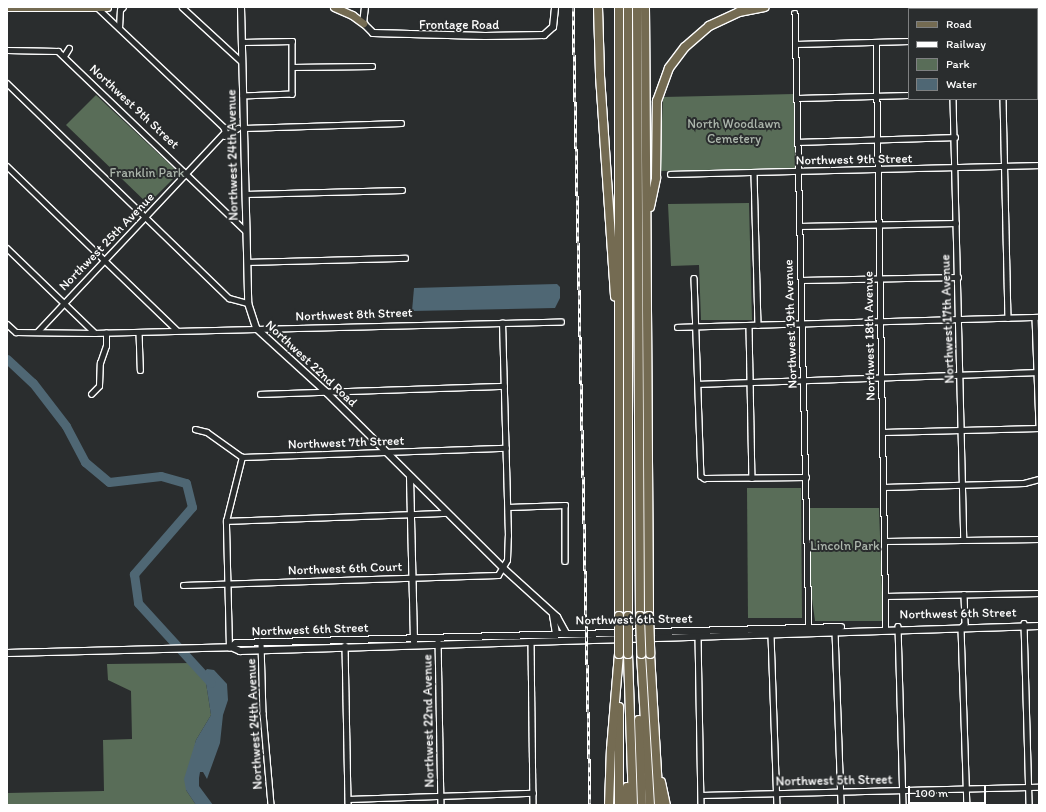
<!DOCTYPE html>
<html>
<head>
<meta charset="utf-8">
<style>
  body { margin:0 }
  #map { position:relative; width:1046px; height:812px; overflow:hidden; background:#2a2d2e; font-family:Itim,sans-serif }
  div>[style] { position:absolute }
  .green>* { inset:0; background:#596d58 }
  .water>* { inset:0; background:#4f6774 }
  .river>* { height:9px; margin:-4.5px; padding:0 4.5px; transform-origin:4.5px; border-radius:4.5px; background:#4f6774 }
  .roads { filter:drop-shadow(1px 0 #fff) drop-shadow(-1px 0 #fff) drop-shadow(0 1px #fff) drop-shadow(0 -1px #fff) }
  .street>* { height:4.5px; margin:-2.25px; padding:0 2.25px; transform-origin:2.25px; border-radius:2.25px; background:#2a2d2e }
  .secondary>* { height:6px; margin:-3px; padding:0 3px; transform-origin:3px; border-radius:3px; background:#2a2d2e }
  .primary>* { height:7px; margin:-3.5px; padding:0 3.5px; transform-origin:3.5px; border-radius:3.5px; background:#746b52 }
  .highway>* { height:8px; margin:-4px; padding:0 4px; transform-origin:4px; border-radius:4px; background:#746b52 }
  .rail>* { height:3px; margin-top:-1.5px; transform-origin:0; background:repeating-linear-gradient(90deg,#2a2d2e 0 4.5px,#fff 0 9px); box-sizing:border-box; border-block:1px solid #fff }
  .bridges { filter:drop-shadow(1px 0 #fff) drop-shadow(-1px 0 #fff) drop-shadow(0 1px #fff) drop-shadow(0 -1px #fff) }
  .highway-bridge>* { height:8px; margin:-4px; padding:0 4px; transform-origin:4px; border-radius:4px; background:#746b52 }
  span { translate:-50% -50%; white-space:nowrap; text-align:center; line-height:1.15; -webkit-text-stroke:4px #2a2d2e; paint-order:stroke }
  .street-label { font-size:13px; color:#fff }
  .park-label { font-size:13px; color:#acb6ac }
  .frame { position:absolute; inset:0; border:8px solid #fff; pointer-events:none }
  .legend { position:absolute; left:908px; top:8px; width:130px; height:92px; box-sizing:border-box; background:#2a2d2e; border:1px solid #7f8182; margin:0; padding:5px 7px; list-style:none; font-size:12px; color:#fff }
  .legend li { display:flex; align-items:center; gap:8px; height:20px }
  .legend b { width:20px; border:1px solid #7f8182 }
  .scale { position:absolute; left:908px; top:786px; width:78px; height:18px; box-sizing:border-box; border:2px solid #fff; border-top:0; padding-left:5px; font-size:12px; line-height:14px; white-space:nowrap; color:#fff; -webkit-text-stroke:3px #2a2d2e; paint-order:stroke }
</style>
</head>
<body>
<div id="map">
  <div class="green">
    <i style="clip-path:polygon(794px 94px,795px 168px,660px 171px,663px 97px)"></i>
    <i style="clip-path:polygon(96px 95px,179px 173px,148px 204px,66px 125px)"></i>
    <i style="clip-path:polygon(749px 203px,752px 320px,701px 320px,699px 265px,671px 266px,668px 204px)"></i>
    <i style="clip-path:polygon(747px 488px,801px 488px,802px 618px,748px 618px)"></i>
    <i style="clip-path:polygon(808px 508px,879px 508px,883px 621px,815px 621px,810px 584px)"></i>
    <i style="clip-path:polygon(193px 663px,206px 683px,211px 715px,196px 740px,186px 790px,196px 805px,7px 805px,7px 793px,104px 791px,103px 740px,132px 739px,131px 691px,108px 680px,107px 664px)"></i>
  </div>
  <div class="water">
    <i style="clip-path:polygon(557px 284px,560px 287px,560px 298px,555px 308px,412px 311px,414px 288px)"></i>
    <i style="clip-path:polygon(207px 669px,214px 670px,227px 684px,228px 700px,223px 715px,220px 743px,207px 779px,203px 772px,200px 772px,199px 778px,199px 786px,213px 805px,196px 805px,186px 790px,184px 779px,196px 740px,211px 715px,206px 683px,201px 676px)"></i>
  </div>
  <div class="river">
    <i style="left:7px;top:359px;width:35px;rotate:43deg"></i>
    <i style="left:33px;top:383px;width:54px;rotate:52.5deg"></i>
    <i style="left:66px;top:426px;width:41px;rotate:62.2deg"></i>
    <i style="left:85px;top:462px;width:31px;rotate:40deg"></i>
    <i style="left:109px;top:482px;width:52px;rotate:-6.6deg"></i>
    <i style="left:161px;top:476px;width:26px;rotate:16deg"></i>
    <i style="left:186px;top:483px;width:25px;rotate:76deg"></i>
    <i style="left:192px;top:507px;width:89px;rotate:130.9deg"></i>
    <i style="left:134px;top:574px;width:29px;rotate:82deg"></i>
    <i style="left:138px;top:603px;width:108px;rotate:47.6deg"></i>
  </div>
  <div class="roads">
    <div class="street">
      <i style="left:182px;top:7px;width:81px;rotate:42.5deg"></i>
      <i style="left:952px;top:7px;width:2px;rotate:90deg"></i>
      <i style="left:1001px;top:7px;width:2px;rotate:90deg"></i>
      <i style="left:795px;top:13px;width:617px;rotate:88.7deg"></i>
      <i style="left:119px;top:28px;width:18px;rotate:-87deg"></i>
      <i style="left:120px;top:10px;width:4px;rotate:-45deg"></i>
      <i style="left:242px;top:42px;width:50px;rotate:-1.1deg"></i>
      <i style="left:292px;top:41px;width:53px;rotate:90deg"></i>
      <i style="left:292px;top:94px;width:49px;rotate:177.7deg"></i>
      <i style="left:876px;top:42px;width:588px;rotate:89.03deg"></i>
      <i style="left:796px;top:44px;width:113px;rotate:-1.5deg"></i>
      <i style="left:7px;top:50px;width:51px;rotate:1.1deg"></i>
      <i style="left:58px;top:51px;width:260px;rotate:43.8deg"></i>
      <i style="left:64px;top:56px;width:9px;rotate:-58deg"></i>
      <i style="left:292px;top:67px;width:80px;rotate:-0.7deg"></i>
      <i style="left:1037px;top:73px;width:2px"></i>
      <i style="left:7px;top:83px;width:309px;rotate:44.1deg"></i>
      <i style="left:229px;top:298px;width:20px;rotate:15deg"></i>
      <i style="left:798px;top:98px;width:111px;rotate:-1.5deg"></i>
      <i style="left:953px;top:99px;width:440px;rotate:88.6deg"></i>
      <i style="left:1003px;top:99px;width:219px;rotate:88.7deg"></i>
      <i style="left:244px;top:128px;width:157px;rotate:-1.8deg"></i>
      <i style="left:224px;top:136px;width:16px;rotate:-30deg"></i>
      <i style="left:798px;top:142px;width:157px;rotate:-1.8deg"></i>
      <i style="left:7px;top:166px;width:236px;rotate:44deg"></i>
      <i style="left:754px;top:173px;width:152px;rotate:88.5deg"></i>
      <i style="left:670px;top:174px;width:369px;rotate:-1.4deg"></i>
      <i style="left:245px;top:194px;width:157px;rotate:-1.5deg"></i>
      <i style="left:799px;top:226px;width:157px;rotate:-1.1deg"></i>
      <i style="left:7px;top:248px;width:122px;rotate:44deg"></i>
      <i style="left:247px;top:262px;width:158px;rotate:-1.5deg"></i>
      <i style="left:694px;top:278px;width:198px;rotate:88deg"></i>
      <i style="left:701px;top:476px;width:4px;rotate:34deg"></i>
      <i style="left:704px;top:478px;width:102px;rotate:-0.6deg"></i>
      <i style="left:801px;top:280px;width:157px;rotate:-1.1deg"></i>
      <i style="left:1035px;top:317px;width:108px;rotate:87.9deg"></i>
      <i style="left:7px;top:324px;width:12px;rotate:42deg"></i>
      <i style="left:16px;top:332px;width:79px;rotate:0.7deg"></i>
      <i style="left:95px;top:333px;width:466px;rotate:-1.4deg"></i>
      <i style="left:749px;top:326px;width:152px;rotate:88.9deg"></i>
      <i style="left:677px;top:327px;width:362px;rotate:-1.6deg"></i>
      <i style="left:37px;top:332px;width:274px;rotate:-46.8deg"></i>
      <i style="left:225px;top:132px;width:5px;rotate:-112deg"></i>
      <i style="left:223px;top:127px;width:175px;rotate:-136.6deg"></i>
      <i style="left:139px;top:332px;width:38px;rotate:88deg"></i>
      <i style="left:698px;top:384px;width:339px;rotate:-2deg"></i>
      <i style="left:91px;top:394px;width:11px;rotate:-45deg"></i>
      <i style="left:99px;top:386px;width:23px;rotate:-88deg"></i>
      <i style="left:100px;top:363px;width:18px;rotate:-71deg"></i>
      <i style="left:106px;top:346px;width:13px;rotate:-90deg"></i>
      <i style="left:260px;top:394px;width:244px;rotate:-1.9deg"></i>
      <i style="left:195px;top:429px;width:12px;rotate:14deg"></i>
      <i style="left:207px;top:432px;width:43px;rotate:35.5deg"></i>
      <i style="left:242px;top:457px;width:264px;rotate:-2deg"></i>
      <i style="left:883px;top:432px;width:156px;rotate:-1.5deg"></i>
      <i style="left:884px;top:487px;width:140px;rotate:-1.6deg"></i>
      <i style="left:1024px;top:483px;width:16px;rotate:-15deg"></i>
      <i style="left:508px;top:507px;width:57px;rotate:-2deg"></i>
      <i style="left:565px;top:505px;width:56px;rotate:90deg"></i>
      <i style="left:226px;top:521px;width:221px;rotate:-2.1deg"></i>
      <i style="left:885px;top:541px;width:154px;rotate:-0.7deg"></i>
      <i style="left:183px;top:585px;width:315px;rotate:-1.8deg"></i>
      <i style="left:498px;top:575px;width:17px;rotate:-59deg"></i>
      <i style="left:507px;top:560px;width:24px;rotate:-88deg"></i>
      <i style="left:508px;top:536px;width:213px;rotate:-91.6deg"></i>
      <i style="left:964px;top:594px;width:30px;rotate:88deg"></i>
      <i style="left:965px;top:624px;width:6px;rotate:135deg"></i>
      <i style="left:961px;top:628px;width:177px;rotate:88.1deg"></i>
      <i style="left:885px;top:596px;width:154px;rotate:-1.1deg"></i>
      <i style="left:1024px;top:623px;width:182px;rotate:88.4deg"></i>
      <i style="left:898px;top:626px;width:179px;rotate:88.4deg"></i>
      <i style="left:835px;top:631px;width:174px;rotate:88deg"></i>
      <i style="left:698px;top:635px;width:170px;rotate:89deg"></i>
      <i style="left:771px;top:635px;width:170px;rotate:88deg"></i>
      <i style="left:438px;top:637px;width:168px;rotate:89deg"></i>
      <i style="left:531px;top:642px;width:163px;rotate:89.3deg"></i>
      <i style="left:261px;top:643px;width:70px;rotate:88.4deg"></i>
      <i style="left:263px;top:713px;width:92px;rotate:85deg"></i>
      <i style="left:345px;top:645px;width:160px;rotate:88.9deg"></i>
      <i style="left:229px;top:648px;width:127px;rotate:-91.4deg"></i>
      <i style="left:226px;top:521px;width:66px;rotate:-76deg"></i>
      <i style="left:701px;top:795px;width:338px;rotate:-1.4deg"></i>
      <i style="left:348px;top:799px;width:185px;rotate:-1.9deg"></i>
    </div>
    <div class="secondary">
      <i style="left:241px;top:7px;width:296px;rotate:88.6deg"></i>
      <i style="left:248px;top:303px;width:26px;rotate:72deg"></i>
      <i style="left:256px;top:328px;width:95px;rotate:42.4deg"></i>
      <i style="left:326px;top:392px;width:250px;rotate:44.8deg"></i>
      <i style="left:503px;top:568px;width:73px;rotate:42.2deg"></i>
      <i style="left:557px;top:617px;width:18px;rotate:61deg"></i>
      <i style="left:365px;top:7px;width:16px;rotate:97deg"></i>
      <i style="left:363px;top:23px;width:14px;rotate:45deg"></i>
      <i style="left:373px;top:33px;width:112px;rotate:1.5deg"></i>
      <i style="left:485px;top:36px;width:59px;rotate:-1deg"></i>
      <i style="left:544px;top:35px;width:12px;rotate:-42deg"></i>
      <i style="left:553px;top:27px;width:20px;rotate:-84deg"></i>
      <i style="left:410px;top:477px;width:165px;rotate:88.6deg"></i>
      <i style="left:553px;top:615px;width:18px;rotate:81deg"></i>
      <i style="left:231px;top:647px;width:6px;rotate:-39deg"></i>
      <i style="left:236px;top:643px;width:605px;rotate:-1.51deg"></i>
      <i style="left:7px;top:653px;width:224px;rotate:-1.5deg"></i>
      <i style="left:231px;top:647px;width:10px;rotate:24deg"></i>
      <i style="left:240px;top:651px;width:31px;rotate:-2deg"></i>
      <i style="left:271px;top:650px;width:768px;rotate:-1.79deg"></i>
    </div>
    <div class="primary">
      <i style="left:7px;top:7px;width:100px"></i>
      <i style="left:334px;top:7px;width:20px;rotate:24deg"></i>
      <i style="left:352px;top:15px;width:14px;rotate:36deg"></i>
    </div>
    <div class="highway">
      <i style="left:598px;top:7px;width:69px;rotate:88.3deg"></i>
      <i style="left:600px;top:76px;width:221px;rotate:86.1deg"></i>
      <i style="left:628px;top:7px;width:609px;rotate:90deg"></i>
      <i style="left:637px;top:7px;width:609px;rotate:89.72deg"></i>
      <i style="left:645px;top:7px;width:609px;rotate:89.62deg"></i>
      <i style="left:650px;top:207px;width:30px;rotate:-78deg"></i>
      <i style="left:656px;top:178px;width:77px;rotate:-89.3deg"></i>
      <i style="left:657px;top:101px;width:35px;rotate:-70deg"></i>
      <i style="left:669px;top:68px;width:26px;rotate:-53deg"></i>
      <i style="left:685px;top:47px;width:32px;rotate:-41deg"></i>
      <i style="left:709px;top:26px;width:33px;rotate:-25deg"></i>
      <i style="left:739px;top:12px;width:26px;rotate:-11deg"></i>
      <i style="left:619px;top:616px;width:609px;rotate:-90deg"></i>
      <i style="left:628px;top:654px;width:151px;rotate:88.1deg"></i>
      <i style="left:641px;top:654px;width:151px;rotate:86.6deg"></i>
      <i style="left:650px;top:654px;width:151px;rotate:86.6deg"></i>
      <i style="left:619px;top:707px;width:98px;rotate:90deg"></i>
      <i style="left:639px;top:720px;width:85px;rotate:88deg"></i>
      <i style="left:661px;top:782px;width:24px;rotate:78deg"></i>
      <i style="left:627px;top:787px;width:18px;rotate:90deg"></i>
      <i style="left:609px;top:805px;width:56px;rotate:-88deg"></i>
      <i style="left:611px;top:749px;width:95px;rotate:-85.2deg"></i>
    </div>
  </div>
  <div class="rail">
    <i style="left:573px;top:7px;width:798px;rotate:88.78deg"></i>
  </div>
  <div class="bridges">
    <div class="highway-bridge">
      <i style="left:619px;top:616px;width:38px;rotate:90deg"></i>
      <i style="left:628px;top:616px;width:38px;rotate:90deg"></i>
      <i style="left:640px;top:616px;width:38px;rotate:88deg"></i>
      <i style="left:649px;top:616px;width:38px;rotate:88deg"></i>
    </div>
  </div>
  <div class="street-label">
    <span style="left:459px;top:25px">Frontage Road</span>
    <span style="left:134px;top:107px;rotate:43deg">Northwest 9th Street</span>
    <span style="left:233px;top:155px;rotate:-91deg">Northwest 24th Avenue</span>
    <span style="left:854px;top:160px;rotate:-1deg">Northwest 9th Street</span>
    <span style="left:107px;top:242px;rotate:-46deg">Northwest 25th Avenue</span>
    <span style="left:354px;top:315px;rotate:-2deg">Northwest 8th Street</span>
    <span style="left:948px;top:319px;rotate:-92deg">Northwest 17th Avenue</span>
    <span style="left:791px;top:324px;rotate:-92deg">Northwest 19th Avenue</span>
    <span style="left:870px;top:336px;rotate:-91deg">Northwest 18th Avenue</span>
    <span style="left:311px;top:364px;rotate:43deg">Northwest 22nd Road</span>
    <span style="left:346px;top:443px;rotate:-2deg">Northwest 7th Street</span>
    <span style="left:345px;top:569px;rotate:-2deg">Northwest 6th Court</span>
    <span style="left:958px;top:614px;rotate:-1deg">Northwest 6th Street</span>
    <span style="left:634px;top:620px;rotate:-1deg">Northwest 6th Street</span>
    <span style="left:310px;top:630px;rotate:-2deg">Northwest 6th Street</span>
    <span style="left:429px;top:721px;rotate:-91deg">Northwest 22nd Avenue</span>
    <span style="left:255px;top:724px;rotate:-93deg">Northwest 24th Avenue</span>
    <span style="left:834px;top:781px;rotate:-1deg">Northwest 5th Street</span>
  </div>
  <div class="park-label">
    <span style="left:734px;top:132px">North Woodlawn<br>Cemetery</span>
    <span style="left:147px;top:173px">Franklin Park</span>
    <span style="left:845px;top:546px">Lincoln Park</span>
  </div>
  <div class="frame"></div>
  <ul class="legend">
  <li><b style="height:5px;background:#746b52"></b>Road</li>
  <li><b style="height:5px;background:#fff"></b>Railway</li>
  <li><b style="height:11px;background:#596d58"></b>Park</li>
  <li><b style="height:11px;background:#4f6774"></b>Water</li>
  </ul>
  <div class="scale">100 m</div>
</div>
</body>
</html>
